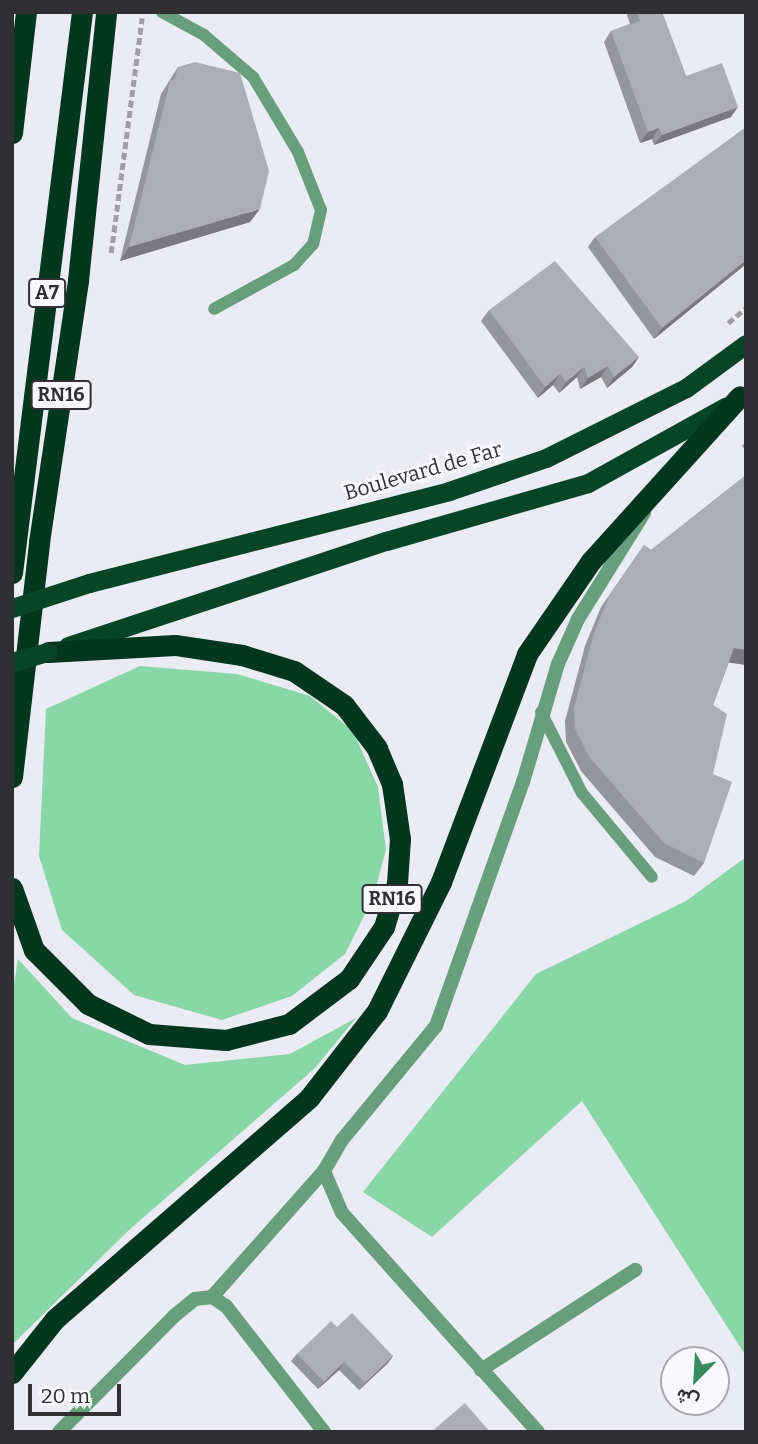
<!DOCTYPE html>
<html>
<head>
<meta charset="utf-8">
<style>
  body { margin:0 }
  #map { position:relative; width:758px; height:1444px; overflow:hidden; background:#ebebf3; font-family:Bitter,Vazirmatn,serif }
  div>[style] { position:absolute }
  .green>* { inset:0; background:#89d6a7 }
  .path>* { height:4.5px; margin-top:-2.25px; transform-origin:0; background:repeating-linear-gradient(90deg,#9f9fa5 0 7px,transparent 0 10.5px) }
  .service>* { height:12px; margin:-6px; padding:0 6px; transform-origin:6px; border-radius:6px; background:#679e7c }
  .minor>* { height:14px; margin:-7px; padding:0 7px; transform-origin:7px; border-radius:7px; background:#679e7c }
  .trunk>* { height:19px; margin:-9.5px; padding:0 9.5px; transform-origin:9.5px; border-radius:9.5px; background:#084428 }
  .motorway>* { height:21px; margin:-10.5px; padding:0 10.5px; transform-origin:10.5px; border-radius:10.5px; background:#03361e }
  .trunk-bridge>* { height:19px; margin:-9.5px; padding:0 9.5px; transform-origin:9.5px; border-radius:9.5px; background:#084428 }
  .wall>* { inset:0; background:#95959c }
  .shaded-wall>* { inset:0; background:#79797f }
  .building>* { inset:0; background:#adadb5 }
  span { translate:-50% -50%; white-space:nowrap; text-align:center; line-height:1.15; -webkit-text-stroke:5px #f9f8fe; paint-order:stroke }
  .shield-label span { padding:2px 5px; background:#f9f8fe; border:2px solid; border-radius:5px; -webkit-text-stroke-width:0 }
  .shield-label { font-size:19px; color:#303033; font-weight:700 }
  .street-label { font-size:21px; color:#303033 }
  .frame { position:absolute; inset:0; border:14px solid #303033; pointer-events:none }
  .north { position:absolute; left:660px; top:1346px; width:70px; height:70px; box-sizing:border-box; background:#f9f8fe; border:2px solid #a9a8ad; border-radius:50%; rotate:204deg; font-size:19px; font-weight:700; line-height:28px; text-align:center; color:#303033 }
  .north::after { content:''; display:block; margin:auto; width:24px; height:32px; background:#378b5d; clip-path:polygon(50% 0,100% 100%,50% 72%,0 100%) }
  .scale { position:absolute; left:28px; top:1384px; width:93px; height:32px; box-sizing:border-box; border:4px solid #303033; border-top:0; padding-left:9px; font-size:21px; line-height:24px; white-space:nowrap; color:#303033; -webkit-text-stroke:5px #f9f8fe; paint-order:stroke }
</style>
</head>
<body>
<div id="map">
  <div class="green">
    <i style="clip-path:polygon(140px 666px,237px 674px,310px 696px,353px 731px,378px 787px,386px 850px,373px 898px,345px 954px,292px 996px,222px 1020px,134px 995px,62px 930px,39px 856px,46px 709px)"></i>
    <i style="clip-path:polygon(746px 857px,746px 1356px,582px 1101px,432px 1237px,363px 1192px,536px 974px,686px 901px)"></i>
    <i style="clip-path:polygon(18px 959px,72px 1018px,185px 1065px,290px 1054px,356px 1018px,315px 1068px,129px 1230px,12px 1345px,12px 996px)"></i>
  </div>
  <div class="path">
    <i style="left:111px;top:253px;width:237px;rotate:-82.5deg"></i>
    <i style="left:728px;top:323px;width:23px;rotate:-40deg"></i>
    <i style="left:743px;top:447px;width:4px;rotate:-34deg"></i>
  </div>
  <div class="service">
    <i style="left:162px;top:12px;width:48px;rotate:28.7deg"></i>
    <i style="left:204px;top:35px;width:65px;rotate:40.6deg"></i>
    <i style="left:253px;top:77px;width:87px;rotate:59deg"></i>
    <i style="left:298px;top:152px;width:62px;rotate:68.4deg"></i>
    <i style="left:321px;top:210px;width:35px;rotate:103deg"></i>
    <i style="left:313px;top:244px;width:28px;rotate:132deg"></i>
    <i style="left:294px;top:265px;width:91px;rotate:151.2deg"></i>
    <i style="left:541px;top:712px;width:91px;rotate:63.2deg"></i>
    <i style="left:582px;top:793px;width:109px;rotate:50.2deg"></i>
  </div>
  <div class="minor">
    <i style="left:212px;top:1297px;width:169px;rotate:-48.4deg"></i>
    <i style="left:481px;top:1370px;width:184px;rotate:-33deg"></i>
    <i style="left:59px;top:1432px;width:163px;rotate:-45.2deg"></i>
    <i style="left:174px;top:1316px;width:27px;rotate:-39deg"></i>
    <i style="left:195px;top:1299px;width:17px;rotate:-7deg"></i>
    <i style="left:212px;top:1297px;width:17px;rotate:33deg"></i>
    <i style="left:226px;top:1306px;width:160px;rotate:52.1deg"></i>
    <i style="left:538px;top:1432px;width:294px;rotate:-131.8deg"></i>
    <i style="left:342px;top:1213px;width:46px;rotate:-113.2deg"></i>
    <i style="left:324px;top:1171px;width:36px;rotate:-60deg"></i>
    <i style="left:342px;top:1140px;width:148px;rotate:-50.5deg"></i>
    <i style="left:436px;top:1026px;width:259px;rotate:-70.4deg"></i>
    <i style="left:523px;top:782px;width:123px;rotate:-73.5deg"></i>
    <i style="left:558px;top:664px;width:49px;rotate:-66deg"></i>
    <i style="left:578px;top:619px;width:125px;rotate:-58.1deg"></i>
  </div>
  <div class="trunk">
    <i style="left:89px;top:583px;width:372px;rotate:-14.3deg"></i>
    <i style="left:449px;top:491px;width:102px;rotate:-18.8deg"></i>
    <i style="left:546px;top:458px;width:157px;rotate:-26.6deg"></i>
    <i style="left:686px;top:388px;width:74px;rotate:-36.3deg"></i>
    <i style="left:68px;top:646px;width:335px;rotate:-18.3deg"></i>
    <i style="left:386px;top:541px;width:210px;rotate:-16deg"></i>
    <i style="left:588px;top:483px;width:157px;rotate:-29deg"></i>
  </div>
  <div class="motorway">
    <i style="left:12px;top:133px;width:122px;rotate:-83.4deg"></i>
    <i style="left:12px;top:573px;width:565px;rotate:-82.89deg"></i>
    <i style="left:12px;top:777px;width:237px;rotate:-83.4deg"></i>
    <i style="left:39px;top:542px;width:265px;rotate:-81.5deg"></i>
    <i style="left:78px;top:280px;width:269px;rotate:-84deg"></i>
    <i style="left:12px;top:888px;width:66px;rotate:70.5deg"></i>
    <i style="left:34px;top:950px;width:76px;rotate:45deg"></i>
    <i style="left:88px;top:1004px;width:68px;rotate:26.2deg"></i>
    <i style="left:149px;top:1034px;width:77px;rotate:4.5deg"></i>
    <i style="left:226px;top:1040px;width:65px;rotate:-14.3deg"></i>
    <i style="left:289px;top:1024px;width:75px;rotate:-36.9deg"></i>
    <i style="left:349px;top:979px;width:63px;rotate:-56.1deg"></i>
    <i style="left:384px;top:927px;width:46px;rotate:-73.5deg"></i>
    <i style="left:397px;top:883px;width:44px;rotate:-86.1deg"></i>
    <i style="left:400px;top:839px;width:56px;rotate:-98.3deg"></i>
    <i style="left:392px;top:784px;width:39px;rotate:-113deg"></i>
    <i style="left:377px;top:748px;width:54px;rotate:-127.5deg"></i>
    <i style="left:344px;top:705px;width:60px;rotate:-145.8deg"></i>
    <i style="left:294px;top:671px;width:54px;rotate:-162.9deg"></i>
    <i style="left:242px;top:655px;width:68px;rotate:-171.5deg"></i>
    <i style="left:175px;top:645px;width:127px;rotate:176.8deg"></i>
    <i style="left:12px;top:1373px;width:69px;rotate:-51.5deg"></i>
    <i style="left:55px;top:1319px;width:337px;rotate:-41deg"></i>
    <i style="left:309px;top:1098px;width:110px;rotate:-52deg"></i>
    <i style="left:377px;top:1011px;width:144px;rotate:-63.6deg"></i>
    <i style="left:441px;top:882px;width:244px;rotate:-69.3deg"></i>
    <i style="left:527px;top:654px;width:113px;rotate:-55.5deg"></i>
    <i style="left:591px;top:561px;width:222px;rotate:-47.9deg"></i>
  </div>
  <div class="trunk-bridge">
    <i style="left:12px;top:608px;width:81px;rotate:-18deg"></i>
    <i style="left:12px;top:662px;width:37px;rotate:-16deg"></i>
  </div>
  <div class="wall">
    <i style="clip-path:polygon(626px 12px,662px 12px,686px 76px,731px 117px,654px 145px,652px 139px,640px 143px,604px 42px,611px 31px,630px 24px)"></i>
    <i style="clip-path:polygon(178px 67px,250px 222px,120px 261px,161px 94px)"></i>
    <i style="clip-path:polygon(595px 237px,746px 264px,654px 339px,588px 247px)"></i>
    <i style="clip-path:polygon(489px 310px,639px 357px,632px 367px,607px 388px,601px 377px,580px 389px,577px 377px,559px 393px,553px 385px,538px 398px,481px 321px)"></i>
    <i style="clip-path:polygon(746px 475px,746px 665px,729px 662px,713px 705px,713px 774px,704px 863px,694px 876px,655px 857px,581px 771px,566px 742px,565px 721px,585px 646px,601px 607px,644px 545px,651px 550px)"></i>
    <i style="clip-path:polygon(337px 1327px,393px 1356px,388px 1363px,359px 1390px,339px 1370px,318px 1389px,291px 1361px,297px 1354px)"></i>
  </div>
  <div class="shaded-wall">
    <i style="clip-path:polygon(738px 107px,731px 117px,654px 145px,662px 135px)"></i>
    <i style="clip-path:polygon(659px 128px,652px 139px,640px 143px,648px 132px)"></i>
    <i style="clip-path:polygon(260px 209px,250px 222px,120px 261px,129px 247px)"></i>
    <i style="clip-path:polygon(746px 260px,746px 264px,654px 339px,662px 328px)"></i>
    <i style="clip-path:polygon(639px 357px,632px 367px,607px 388px,614px 377px)"></i>
    <i style="clip-path:polygon(608px 366px,601px 377px,580px 389px,588px 378px)"></i>
    <i style="clip-path:polygon(584px 367px,577px 377px,559px 393px,566px 382px)"></i>
    <i style="clip-path:polygon(560px 374px,553px 385px,538px 398px,545px 387px)"></i>
    <i style="clip-path:polygon(734px 648px,746px 650px,746px 665px,725px 662px)"></i>
    <i style="clip-path:polygon(393px 1356px,388px 1363px,359px 1390px,365px 1383px)"></i>
    <i style="clip-path:polygon(344px 1362px,339px 1370px,318px 1389px,324px 1382px)"></i>
  </div>
  <div class="building">
    <i style="clip-path:polygon(637px 12px,662px 12px,686px 76px,722px 63px,738px 107px,662px 135px,659px 128px,648px 132px,611px 31px,640px 21px)"></i>
    <i style="clip-path:polygon(195px 62px,240px 73px,269px 171px,260px 209px,129px 247px,170px 81px,175px 79px,178px 67px)"></i>
    <i style="clip-path:polygon(746px 127px,746px 260px,662px 328px,595px 237px)"></i>
    <i style="clip-path:polygon(555px 261px,639px 357px,614px 377px,608px 366px,588px 378px,584px 367px,566px 382px,560px 374px,545px 387px,489px 310px)"></i>
    <i style="clip-path:polygon(746px 475px,746px 650px,734px 648px,713px 705px,727px 714px,713px 774px,732px 782px,704px 863px,664px 843px,590px 758px,575px 729px,574px 708px,594px 633px,610px 594px,644px 545px,651px 550px)"></i>
    <i style="clip-path:polygon(352px 1313px,393px 1356px,365px 1383px,344px 1362px,324px 1382px,297px 1354px,331px 1321px,337px 1327px)"></i>
    <i style="clip-path:polygon(465px 1403px,490px 1432px,431px 1432px)"></i>
  </div>
  <div class="shield-label">
    <span style="left:47px;top:293px">A7</span>
    <span style="left:61px;top:395px">RN16</span>
    <span style="left:392px;top:899px">RN16</span>
  </div>
  <div class="street-label">
    <span style="left:423px;top:471px;rotate:-16deg">Boulevard de Far</span>
  </div>
  <div class="frame"></div>
  <div class="north">ش</div>
  <div class="scale">20 m</div>
</div>
</body>
</html>
